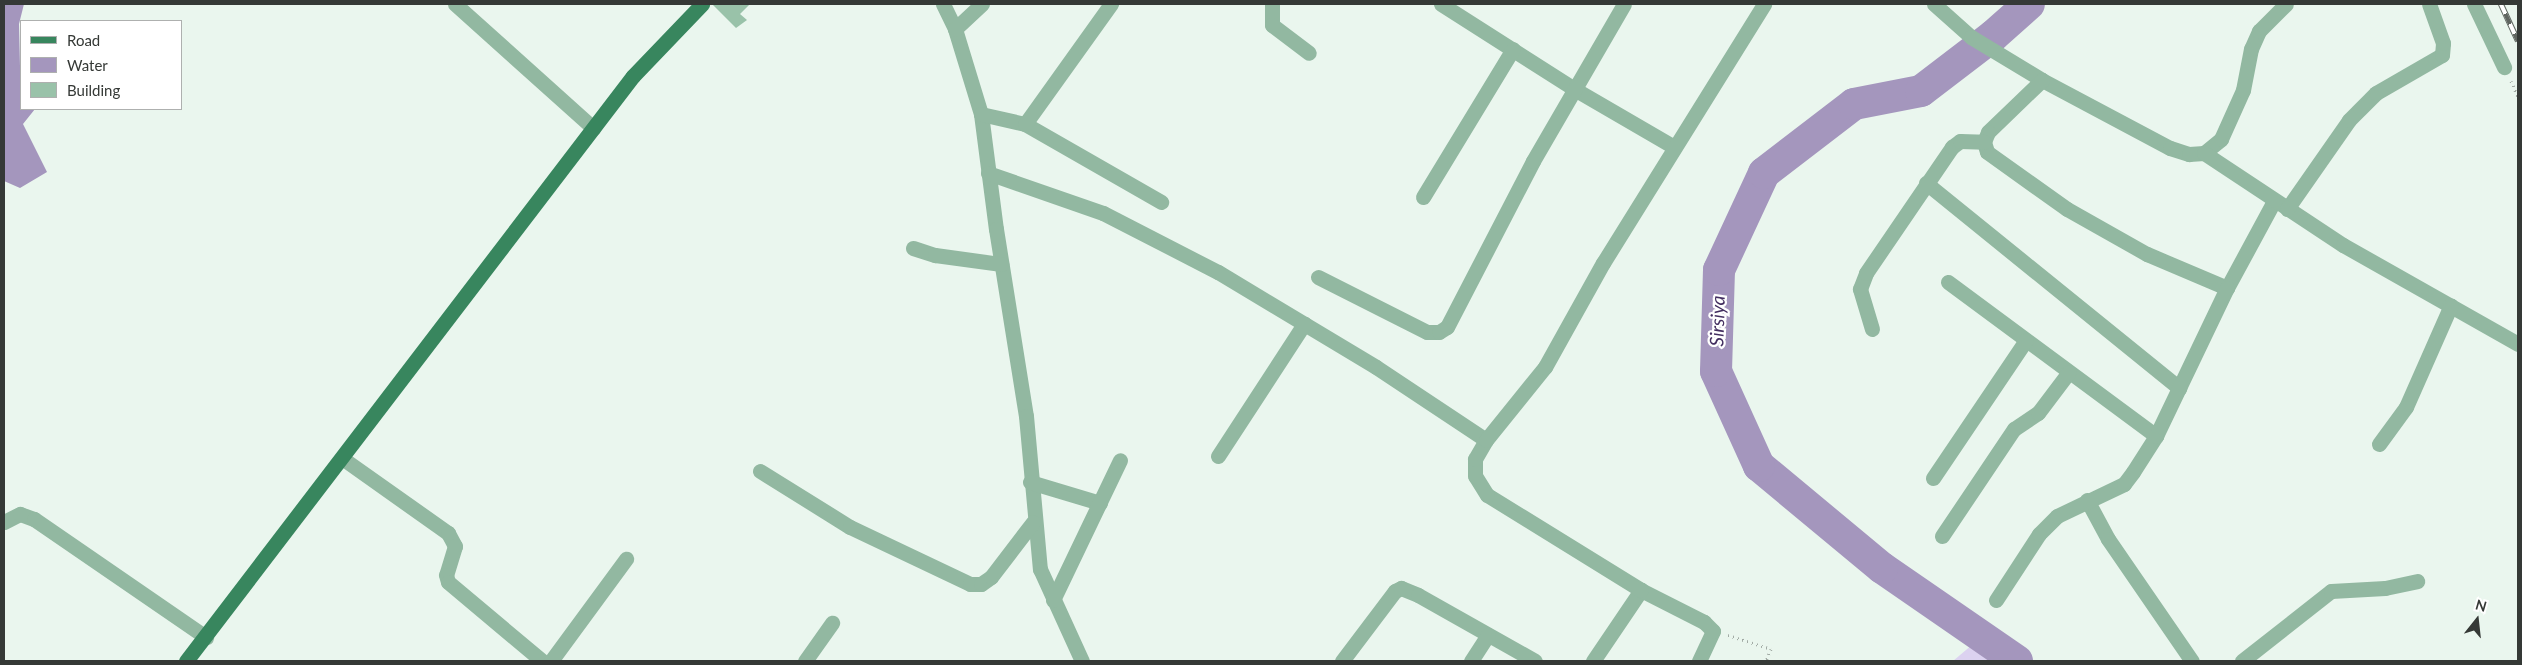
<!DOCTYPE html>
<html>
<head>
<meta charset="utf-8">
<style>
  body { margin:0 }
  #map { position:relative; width:2522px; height:665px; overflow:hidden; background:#eaf6ee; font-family:Lato,sans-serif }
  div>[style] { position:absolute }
  .green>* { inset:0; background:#dcd2f0 }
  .water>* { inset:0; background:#a496bd }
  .river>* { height:32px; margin:-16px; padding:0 16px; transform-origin:16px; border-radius:16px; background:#a496bd }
  .building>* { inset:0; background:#99c2a9 }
  .path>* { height:3px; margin-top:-1.5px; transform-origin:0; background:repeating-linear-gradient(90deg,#a2aba5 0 1px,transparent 0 5px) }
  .minor>* { height:15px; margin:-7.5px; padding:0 7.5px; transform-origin:7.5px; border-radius:7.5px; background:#92b8a1 }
  .major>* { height:15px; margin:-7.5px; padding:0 7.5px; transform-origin:7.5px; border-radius:7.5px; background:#38865e }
  .rail>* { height:5.5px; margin-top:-2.75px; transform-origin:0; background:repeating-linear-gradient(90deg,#fff 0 11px,#5f6560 0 22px); box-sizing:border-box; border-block:1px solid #5f6560 }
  span { translate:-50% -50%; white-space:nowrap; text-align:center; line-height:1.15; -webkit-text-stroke:4.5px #fff; paint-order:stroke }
  .water-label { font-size:19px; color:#432e60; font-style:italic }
  .frame { position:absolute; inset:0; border:5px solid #353936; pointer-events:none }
  .legend { position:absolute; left:20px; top:20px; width:162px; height:90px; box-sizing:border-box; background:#fff; border:1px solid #aeb0af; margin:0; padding:6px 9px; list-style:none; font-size:15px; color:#353936 }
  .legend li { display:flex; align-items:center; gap:10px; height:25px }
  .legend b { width:25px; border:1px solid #aeb0af }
  .north { position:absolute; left:2452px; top:595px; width:50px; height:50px; -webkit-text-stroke:4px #fff; paint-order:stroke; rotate:16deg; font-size:14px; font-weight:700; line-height:20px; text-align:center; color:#353936 }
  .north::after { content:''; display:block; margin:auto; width:18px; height:22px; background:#353936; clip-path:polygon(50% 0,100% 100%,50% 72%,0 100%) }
</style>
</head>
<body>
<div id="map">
  <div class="green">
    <i style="clip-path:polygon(1979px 639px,2017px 652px,2028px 661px,1953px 661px)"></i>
  </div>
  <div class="water">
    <i style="clip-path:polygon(4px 4px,24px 4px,19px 24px,21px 109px,35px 109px,23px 124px,47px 172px,20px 188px,4px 181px)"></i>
  </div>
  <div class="river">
    <i style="left:2017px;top:661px;width:164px;rotate:-145.4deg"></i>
    <i style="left:1882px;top:568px;width:160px;rotate:-140.3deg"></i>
    <i style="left:1759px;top:466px;width:104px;rotate:-114.4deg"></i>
    <i style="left:1716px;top:371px;width:101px;rotate:-88.3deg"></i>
    <i style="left:1719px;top:270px;width:107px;rotate:-65.1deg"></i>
    <i style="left:1764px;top:173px;width:113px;rotate:-37.5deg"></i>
    <i style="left:1854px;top:104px;width:68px;rotate:-11deg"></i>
    <i style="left:1921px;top:91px;width:91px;rotate:-37.4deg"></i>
    <i style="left:1993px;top:36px;width:48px;rotate:-41.6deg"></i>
  </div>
  <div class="building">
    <i style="clip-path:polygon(712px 4px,750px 4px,740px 14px,747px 20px,736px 28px)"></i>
  </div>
  <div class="path">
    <i style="left:2511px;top:81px;width:17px;rotate:66deg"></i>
    <i style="left:1728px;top:635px;width:45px;rotate:18deg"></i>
    <i style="left:1771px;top:649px;width:13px;rotate:113deg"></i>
  </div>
  <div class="minor">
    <i style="left:455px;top:4px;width:186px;rotate:41.9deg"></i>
    <i style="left:943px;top:4px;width:28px;rotate:64deg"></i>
    <i style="left:955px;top:29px;width:89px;rotate:73deg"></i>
    <i style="left:981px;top:114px;width:116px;rotate:82.6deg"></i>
    <i style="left:996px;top:229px;width:189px;rotate:80.9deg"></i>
    <i style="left:1026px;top:416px;width:154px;rotate:84.8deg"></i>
    <i style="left:1040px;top:569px;width:101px;rotate:65.5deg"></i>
    <i style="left:1272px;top:4px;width:21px;rotate:90deg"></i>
    <i style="left:1272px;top:25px;width:46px;rotate:37.1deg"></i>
    <i style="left:1441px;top:4px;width:160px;rotate:32.5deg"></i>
    <i style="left:1576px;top:90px;width:113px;rotate:30.2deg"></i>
    <i style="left:1934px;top:4px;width:50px;rotate:41.7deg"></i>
    <i style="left:1971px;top:37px;width:83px;rotate:31.2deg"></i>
    <i style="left:2042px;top:80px;width:145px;rotate:28deg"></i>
    <i style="left:2170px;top:148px;width:20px;rotate:18deg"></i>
    <i style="left:2189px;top:154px;width:15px;rotate:-4deg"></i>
    <i style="left:2204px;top:153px;width:22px;rotate:-39deg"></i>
    <i style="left:2221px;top:139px;width:54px;rotate:-65.8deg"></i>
    <i style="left:2243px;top:90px;width:42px;rotate:-79deg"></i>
    <i style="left:2251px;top:49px;width:20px;rotate:-66deg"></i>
    <i style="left:2259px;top:31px;width:38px;rotate:-45deg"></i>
    <i style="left:2474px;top:4px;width:70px;rotate:64.5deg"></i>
    <i style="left:955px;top:29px;width:37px;rotate:-43deg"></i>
    <i style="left:2042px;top:80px;width:75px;rotate:136.1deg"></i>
    <i style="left:1988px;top:132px;width:11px;rotate:112deg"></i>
    <i style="left:1984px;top:142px;width:10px;rotate:73deg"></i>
    <i style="left:1987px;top:152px;width:98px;rotate:35.5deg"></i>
    <i style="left:2067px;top:209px;width:92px;rotate:29.4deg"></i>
    <i style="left:2147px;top:254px;width:87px;rotate:23deg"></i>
    <i style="left:2227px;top:288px;width:99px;rotate:-61.6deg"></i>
    <i style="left:981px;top:114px;width:45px;rotate:12.8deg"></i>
    <i style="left:1025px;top:124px;width:157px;rotate:29.8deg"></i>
    <i style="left:1025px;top:124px;width:148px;rotate:-54.4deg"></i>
    <i style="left:2204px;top:153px;width:167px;rotate:33.5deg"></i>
    <i style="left:2343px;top:245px;width:201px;rotate:29.5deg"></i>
    <i style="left:988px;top:173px;width:122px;rotate:19.2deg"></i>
    <i style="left:1103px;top:213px;width:129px;rotate:27.2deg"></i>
    <i style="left:1218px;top:272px;width:184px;rotate:31deg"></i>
    <i style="left:1376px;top:367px;width:132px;rotate:33.6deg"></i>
    <i style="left:1926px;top:183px;width:326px;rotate:39deg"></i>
    <i style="left:1423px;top:197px;width:173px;rotate:-58.7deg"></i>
    <i style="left:2287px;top:209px;width:108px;rotate:-55.1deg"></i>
    <i style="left:2349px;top:120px;width:38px;rotate:-45deg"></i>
    <i style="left:2376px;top:93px;width:76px;rotate:-29.9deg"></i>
    <i style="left:2442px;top:55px;width:12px;rotate:-85deg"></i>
    <i style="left:2443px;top:43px;width:41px;rotate:-109.7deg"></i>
    <i style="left:913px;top:248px;width:23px;rotate:18deg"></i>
    <i style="left:935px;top:255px;width:67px;rotate:7.8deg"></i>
    <i style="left:1318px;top:277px;width:122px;rotate:26.8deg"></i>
    <i style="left:1427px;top:332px;width:12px"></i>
    <i style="left:1439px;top:332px;width:9px;rotate:-32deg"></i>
    <i style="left:1447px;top:327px;width:187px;rotate:-62.6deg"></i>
    <i style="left:1533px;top:161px;width:181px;rotate:-59.9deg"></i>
    <i style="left:1948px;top:282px;width:259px;rotate:36.5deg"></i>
    <i style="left:1872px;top:329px;width:42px;rotate:-106.7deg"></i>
    <i style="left:1860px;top:289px;width:17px;rotate:-69deg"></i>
    <i style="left:1866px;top:273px;width:153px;rotate:-55.7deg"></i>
    <i style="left:1952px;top:147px;width:10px;rotate:-37deg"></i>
    <i style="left:1960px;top:141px;width:24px;rotate:2deg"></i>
    <i style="left:2379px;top:444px;width:46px;rotate:-53.9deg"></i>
    <i style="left:2406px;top:407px;width:111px;rotate:-66.2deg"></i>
    <i style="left:1218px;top:456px;width:158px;rotate:-56.9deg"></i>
    <i style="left:342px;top:458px;width:130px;rotate:35.3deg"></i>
    <i style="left:448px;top:533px;width:15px;rotate:62deg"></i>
    <i style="left:455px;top:546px;width:30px;rotate:107deg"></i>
    <i style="left:446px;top:575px;width:7px;rotate:74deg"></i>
    <i style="left:448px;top:582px;width:123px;rotate:40deg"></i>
    <i style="left:760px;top:471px;width:106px;rotate:31.9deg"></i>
    <i style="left:850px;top:527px;width:133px;rotate:25.4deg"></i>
    <i style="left:970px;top:584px;width:11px"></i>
    <i style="left:981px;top:584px;width:12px;rotate:-35deg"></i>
    <i style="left:991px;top:577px;width:69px;rotate:-52.6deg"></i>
    <i style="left:1933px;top:478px;width:166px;rotate:-56deg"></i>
    <i style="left:1030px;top:482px;width:73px;rotate:16.7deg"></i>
    <i style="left:2087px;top:500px;width:44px;rotate:61.7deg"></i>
    <i style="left:2108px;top:539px;width:148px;rotate:55.5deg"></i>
    <i style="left:4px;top:522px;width:18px;rotate:-27deg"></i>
    <i style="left:20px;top:514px;width:15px;rotate:20deg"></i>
    <i style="left:34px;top:519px;width:209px;rotate:34.5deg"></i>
    <i style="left:1942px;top:536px;width:129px;rotate:-56.1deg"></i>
    <i style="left:2014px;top:429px;width:29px;rotate:-34deg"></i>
    <i style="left:2038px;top:413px;width:51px;rotate:-52.9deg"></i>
    <i style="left:1053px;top:600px;width:155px;rotate:-64.4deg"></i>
    <i style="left:1996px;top:600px;width:79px;rotate:-56.9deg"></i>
    <i style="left:2039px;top:534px;width:25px;rotate:-45deg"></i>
    <i style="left:2057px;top:516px;width:74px;rotate:-25.5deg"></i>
    <i style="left:2124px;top:484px;width:15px;rotate:-53deg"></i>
    <i style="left:2133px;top:472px;width:43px;rotate:-57.4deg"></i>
    <i style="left:2156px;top:436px;width:164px;rotate:-64.4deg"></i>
    <i style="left:551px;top:661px;width:127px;rotate:-53.7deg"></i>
    <i style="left:805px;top:661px;width:47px;rotate:-54.6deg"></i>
    <i style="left:1342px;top:661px;width:88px;rotate:-52.9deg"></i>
    <i style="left:1395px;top:591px;width:7px;rotate:-27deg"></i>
    <i style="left:1401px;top:588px;width:18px;rotate:22deg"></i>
    <i style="left:1418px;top:595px;width:134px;rotate:29.4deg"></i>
    <i style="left:1471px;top:661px;width:31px;rotate:-57deg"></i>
    <i style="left:1593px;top:661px;width:86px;rotate:-55.9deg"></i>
    <i style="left:1699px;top:661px;width:33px;rotate:-65deg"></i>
    <i style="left:1713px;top:631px;width:13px;rotate:-135deg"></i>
    <i style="left:1704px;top:622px;width:71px;rotate:-153.1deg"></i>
    <i style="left:1641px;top:590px;width:181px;rotate:-148.3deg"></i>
    <i style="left:1487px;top:495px;width:22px;rotate:-122deg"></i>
    <i style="left:1475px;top:476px;width:17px;rotate:-90deg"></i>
    <i style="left:1475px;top:459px;width:22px;rotate:-60deg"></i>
    <i style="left:1486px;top:440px;width:94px;rotate:-51.1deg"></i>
    <i style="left:1545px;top:367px;width:119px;rotate:-60.9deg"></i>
    <i style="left:1603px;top:263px;width:305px;rotate:-58.1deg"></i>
    <i style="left:2242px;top:661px;width:113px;rotate:-38.2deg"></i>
    <i style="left:2331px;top:591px;width:54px;rotate:-3.2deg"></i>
    <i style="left:2385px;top:588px;width:33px;rotate:-12deg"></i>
  </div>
  <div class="major">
    <i style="left:186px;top:661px;width:736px;rotate:-52.62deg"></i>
    <i style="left:633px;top:76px;width:100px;rotate:-46.2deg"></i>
  </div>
  <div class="rail">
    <i style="left:2501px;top:4px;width:41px;rotate:65.3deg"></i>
  </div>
  <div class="water-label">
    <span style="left:1717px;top:321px;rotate:-88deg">Sirsiya</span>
  </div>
  <div class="frame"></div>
  <ul class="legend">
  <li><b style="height:6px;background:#38865e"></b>Road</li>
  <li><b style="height:14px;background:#a496bd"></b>Water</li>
  <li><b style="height:14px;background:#99c2a9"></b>Building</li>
  </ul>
  <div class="north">N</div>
</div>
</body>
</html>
